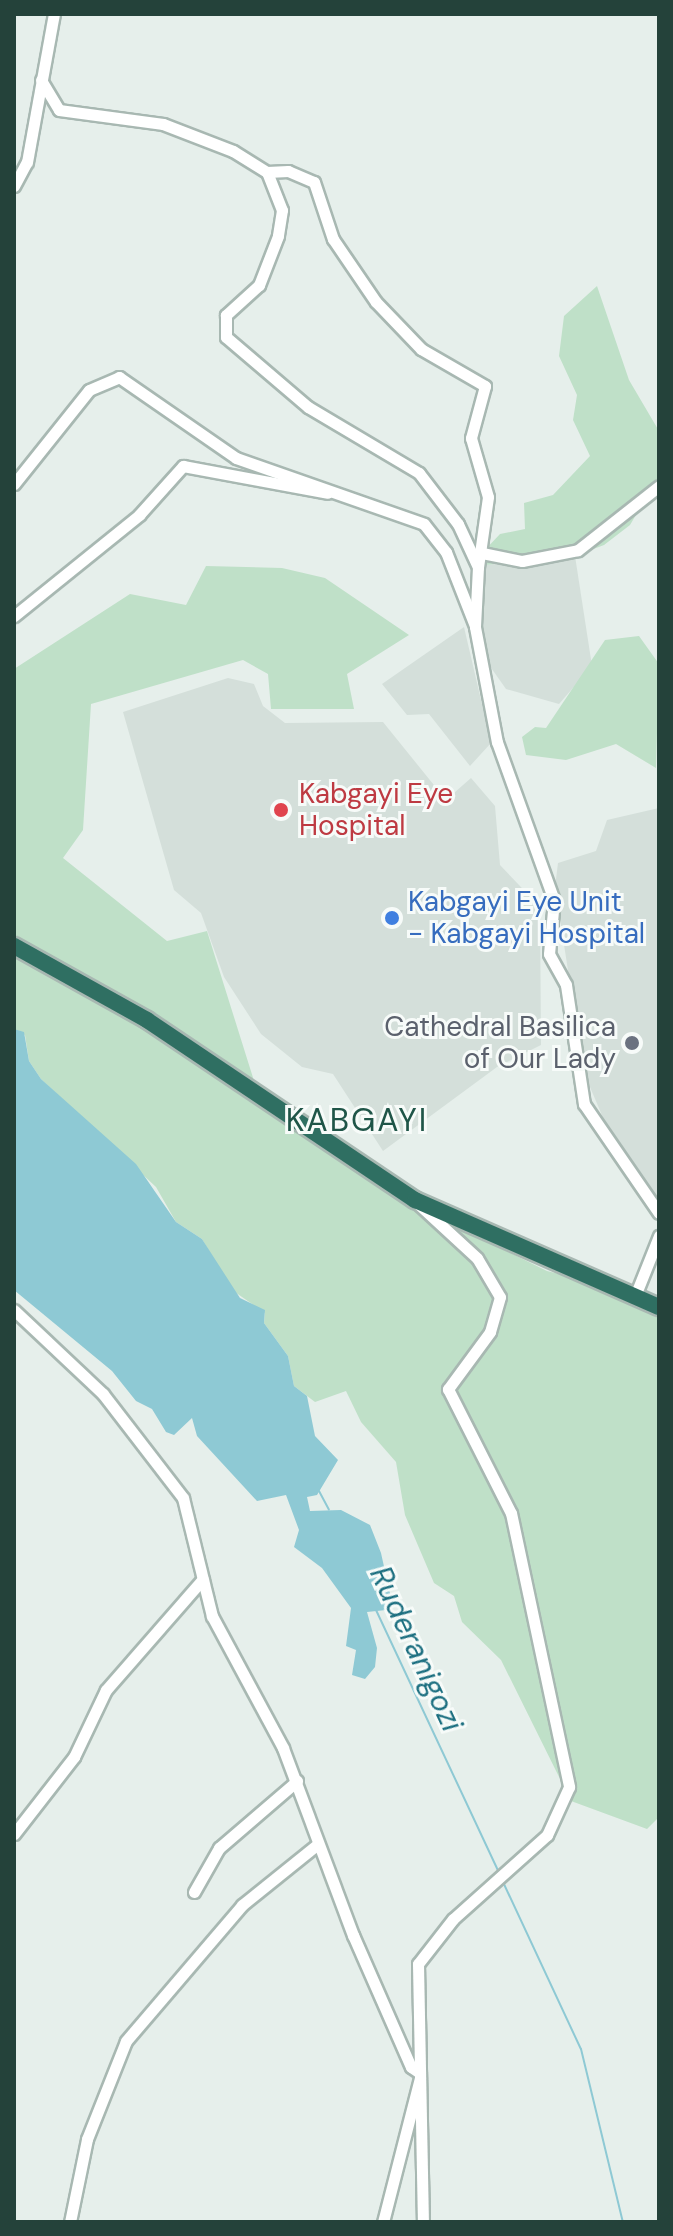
<!DOCTYPE html>
<html>
<head>
<meta charset="utf-8">
<style>
  body { margin:0 }
  #map { position:relative; width:673px; height:2236px; overflow:hidden; background:#e6efeb; font-family:"DM Sans",sans-serif }
  div>[style] { position:absolute }
  .built>* { inset:0; background:#d4dfda }
  .green>* { inset:0; background:#bfe0c8 }
  .water>* { inset:0; background:#8ec9d4 }
  .stream>* { height:2px; margin:-1px; padding:0 1px; transform-origin:1px; border-radius:1px; background:#8ec9d4 }
  .roads { filter:drop-shadow(2px 0 #a8b8b2) drop-shadow(-2px 0 #a8b8b2) drop-shadow(0 2px #a8b8b2) drop-shadow(0 -2px #a8b8b2) }
  .minor>* { height:11px; margin:-5.5px; padding:0 5.5px; transform-origin:5.5px; border-radius:5.5px; background:#fff }
  .highway>* { height:16px; margin:-8px; padding:0 8px; transform-origin:8px; border-radius:8px; background:#2f6f62 }
  .dots>* { width:22px; height:22px; translate:-50% -50%; box-sizing:border-box; border:4px solid #f7fbf9; border-radius:50% }
  span { translate:-50% -50%; white-space:nowrap; text-align:center; line-height:1.15; -webkit-text-stroke:6px #f7fbf9; paint-order:stroke }
  .health-label { font-size:28px; color:#be3a42 }
  .left { translate:0 -50%; text-align:left }
  .shop-label { font-size:28px; color:#366cbe }
  .worship-label { font-size:28px; color:#5b616d }
  .right { translate:-100% -50%; text-align:right }
  .water-label { font-size:30px; color:#1c6f80; font-style:italic }
  .quarter-label { font-size:32px; color:#1f5548; letter-spacing:2px }
  .frame { position:absolute; inset:0; border:16px solid #24423a; pointer-events:none }
</style>
</head>
<body>
<div id="map">
  <div class="built">
    <i style="clip-path:polygon(575px 556px,592px 666px,559px 704px,506px 689px,482px 655px,485px 565px)"></i>
    <i style="clip-path:polygon(464px 627px,491px 743px,470px 766px,429px 714px,407px 715px,382px 684px)"></i>
    <i style="clip-path:polygon(228px 678px,254px 684px,263px 706px,285px 723px,383px 722px,446px 800px,471px 778px,495px 806px,500px 865px,540px 907px,541px 1045px,497px 1067px,383px 1151px,333px 1074px,302px 1067px,261px 1034px,224px 977px,201px 913px,174px 890px,123px 712px)"></i>
    <i style="clip-path:polygon(659px 808px,659px 1200px,604px 1120px,584px 1073px,555px 887px,558px 863px,596px 851px,607px 820px)"></i>
  </div>
  <div class="green">
    <i style="clip-path:polygon(597px 286px,629px 380px,659px 431px,659px 476px,630px 525px,604px 545px,575px 556px,485px 565px,483px 552px,500px 534px,525px 529px,524px 503px,553px 495px,590px 456px,573px 420px,577px 395px,559px 356px,564px 316px)"></i>
    <i style="clip-path:polygon(206px 566px,282px 568px,325px 578px,409px 635px,347px 674px,354px 709px,271px 709px,268px 674px,243px 660px,91px 704px,83px 830px,63px 858px,167px 941px,207px 931px,255px 1084px,409px 1203px,547px 1271px,620px 1289px,659px 1317px,659px 1817px,647px 1829px,571px 1801px,501px 1660px,462px 1622px,454px 1596px,434px 1583px,405px 1515px,396px 1462px,361px 1422px,346px 1391px,315px 1402px,294px 1386px,288px 1356px,264px 1323px,265px 1313px,232px 1290px,202px 1239px,176px 1222px,156px 1187px,41px 1079px,29px 1061px,25px 1035px,14px 1029px,14px 669px,130px 594px,186px 605px)"></i>
    <i style="clip-path:polygon(639px 636px,659px 664px,656px 768px,616px 744px,566px 760px,526px 755px,522px 737px,535px 727px,546px 728px,605px 640px)"></i>
  </div>
  <div class="water">
    <i style="clip-path:polygon(14px 1029px,24px 1032px,29px 1061px,41px 1079px,136px 1164px,176px 1222px,202px 1239px,240px 1298px,265px 1310px,264px 1323px,288px 1356px,294px 1386px,307px 1396px,315px 1436px,338px 1460px,317px 1495px,307px 1497px,310px 1511px,341px 1510px,370px 1525px,381px 1553px,391px 1598px,386px 1610px,367px 1612px,377px 1648px,375px 1667px,365px 1679px,352px 1675px,356px 1650px,346px 1646px,351px 1608px,322px 1568px,294px 1547px,299px 1530px,286px 1495px,257px 1501px,197px 1436px,192px 1418px,174px 1435px,166px 1432px,152px 1409px,136px 1401px,112px 1371px,14px 1290px)"></i>
  </div>
  <div class="stream">
    <i style="left:319px;top:1491px;width:21px;rotate:62deg"></i>
    <i style="left:376px;top:1610px;width:289px;rotate:64.9deg"></i>
    <i style="left:503px;top:1882px;width:184px;rotate:65deg"></i>
    <i style="left:581px;top:2049px;width:178px;rotate:76.4deg"></i>
  </div>
  <div class="roads">
    <div class="minor">
      <i style="left:41px;top:80px;width:35px;rotate:59deg"></i>
      <i style="left:59px;top:110px;width:105px;rotate:7.7deg"></i>
      <i style="left:163px;top:124px;width:75px;rotate:21.1deg"></i>
      <i style="left:233px;top:151px;width:40px;rotate:32deg"></i>
      <i style="left:267px;top:172px;width:41px;rotate:68.5deg"></i>
      <i style="left:282px;top:210px;width:26px;rotate:99deg"></i>
      <i style="left:278px;top:236px;width:53px;rotate:111.2deg"></i>
      <i style="left:259px;top:285px;width:45px;rotate:137.7deg"></i>
      <i style="left:226px;top:315px;width:22px;rotate:90deg"></i>
      <i style="left:226px;top:337px;width:108px;rotate:40.5deg"></i>
      <i style="left:308px;top:407px;width:129px;rotate:30.7deg"></i>
      <i style="left:419px;top:473px;width:64px;rotate:52.6deg"></i>
      <i style="left:458px;top:524px;width:47px;rotate:65.1deg"></i>
      <i style="left:478px;top:567px;width:60px;rotate:92.9deg"></i>
      <i style="left:475px;top:627px;width:117px;rotate:79.2deg"></i>
      <i style="left:497px;top:742px;width:168px;rotate:70.2deg"></i>
      <i style="left:554px;top:900px;width:54px;rotate:95.3deg"></i>
      <i style="left:549px;top:954px;width:35px;rotate:61deg"></i>
      <i style="left:566px;top:985px;width:120px;rotate:81.4deg"></i>
      <i style="left:584px;top:1104px;width:132px;rotate:55.5deg"></i>
      <i style="left:267px;top:172px;width:21px;rotate:-3deg"></i>
      <i style="left:288px;top:171px;width:28px;rotate:23deg"></i>
      <i style="left:314px;top:182px;width:60px;rotate:71.6deg"></i>
      <i style="left:333px;top:239px;width:76px;rotate:55.7deg"></i>
      <i style="left:376px;top:302px;width:65px;rotate:46.2deg"></i>
      <i style="left:421px;top:349px;width:74px;rotate:30deg"></i>
      <i style="left:485px;top:386px;width:54px;rotate:105.1deg"></i>
      <i style="left:471px;top:438px;width:61px;rotate:73.9deg"></i>
      <i style="left:488px;top:497px;width:71px;rotate:98.1deg"></i>
      <i style="left:14px;top:186px;width:27px;rotate:-62deg"></i>
      <i style="left:27px;top:162px;width:150px;rotate:-79.7deg"></i>
      <i style="left:14px;top:484px;width:120px;rotate:-51.4deg"></i>
      <i style="left:89px;top:390px;width:33px;rotate:-23deg"></i>
      <i style="left:119px;top:377px;width:142px;rotate:34.7deg"></i>
      <i style="left:236px;top:458px;width:199px;rotate:19.3deg"></i>
      <i style="left:424px;top:524px;width:36px;rotate:52deg"></i>
      <i style="left:446px;top:552px;width:79px;rotate:68.6deg"></i>
      <i style="left:482px;top:553px;width:41px;rotate:11.3deg"></i>
      <i style="left:522px;top:561px;width:57px;rotate:-11.1deg"></i>
      <i style="left:578px;top:550px;width:103px;rotate:-38.3deg"></i>
      <i style="left:14px;top:616px;width:161px;rotate:-38.9deg"></i>
      <i style="left:139px;top:515px;width:66px;rotate:-48.1deg"></i>
      <i style="left:183px;top:466px;width:147px;rotate:10.5deg"></i>
      <i style="left:415px;top:1201px;width:84px;rotate:42.6deg"></i>
      <i style="left:477px;top:1258px;width:45px;rotate:59.5deg"></i>
      <i style="left:500px;top:1297px;width:36px;rotate:106deg"></i>
      <i style="left:490px;top:1332px;width:71px;rotate:126.4deg"></i>
      <i style="left:448px;top:1389px;width:139px;rotate:63.1deg"></i>
      <i style="left:511px;top:1513px;width:280px;rotate:78deg"></i>
      <i style="left:569px;top:1787px;width:53px;rotate:114.6deg"></i>
      <i style="left:547px;top:1835px;width:126px;rotate:138.2deg"></i>
      <i style="left:453px;top:1919px;width:57px;rotate:127.9deg"></i>
      <i style="left:418px;top:1964px;width:258px;rotate:88.9deg"></i>
      <i style="left:635px;top:1296px;width:65px;rotate:-68.2deg"></i>
      <i style="left:14px;top:1310px;width:122px;rotate:43.3deg"></i>
      <i style="left:103px;top:1394px;width:131px;rotate:52.4deg"></i>
      <i style="left:183px;top:1498px;width:122px;rotate:76.2deg"></i>
      <i style="left:212px;top:1616px;width:150px;rotate:61.7deg"></i>
      <i style="left:283px;top:1748px;width:200px;rotate:69.5deg"></i>
      <i style="left:353px;top:1935px;width:144px;rotate:66.3deg"></i>
      <i style="left:411px;top:2067px;width:11px;rotate:34deg"></i>
      <i style="left:14px;top:1834px;width:98px;rotate:-52.1deg"></i>
      <i style="left:74px;top:1757px;width:74px;rotate:-64.5deg"></i>
      <i style="left:106px;top:1690px;width:147px;rotate:-48.9deg"></i>
      <i style="left:194px;top:1892px;width:51px;rotate:-60.4deg"></i>
      <i style="left:219px;top:1848px;width:103px;rotate:-40.7deg"></i>
      <i style="left:70px;top:2222px;width:85px;rotate:-78.4deg"></i>
      <i style="left:87px;top:2139px;width:105px;rotate:-68.3deg"></i>
      <i style="left:126px;top:2041px;width:179px;rotate:-49.5deg"></i>
      <i style="left:242px;top:1905px;width:97px;rotate:-38.8deg"></i>
      <i style="left:383px;top:2222px;width:149px;rotate:-75.6deg"></i>
    </div>
    <div class="highway">
      <i style="left:14px;top:946px;width:152px;rotate:29.1deg"></i>
      <i style="left:147px;top:1020px;width:323px;rotate:33.9deg"></i>
      <i style="left:415px;top:1200px;width:266px;rotate:23.7deg"></i>
    </div>
  </div>
  <div class="dots">
    <i style="left:281px;top:810px;background:#e0444e"></i>
    <i style="left:392px;top:918px;background:#3f7fe0"></i>
    <i style="left:632px;top:1043px;background:#6b7280"></i>
  </div>
  <div class="health-label">
    <span class="left" style="left:299px;top:810px">Kabgayi Eye<br>Hospital</span>
  </div>
  <div class="shop-label">
    <span class="left" style="left:408px;top:918px">Kabgayi Eye Unit<br>- Kabgayi Hospital</span>
  </div>
  <div class="worship-label">
    <span class="right" style="left:616px;top:1043px">Cathedral Basilica<br>of Our Lady</span>
  </div>
  <div class="water-label">
    <span style="left:416px;top:1649px;rotate:65deg">Ruderanigozi</span>
  </div>
  <div class="quarter-label">
    <span style="left:357px;top:1120px">KABGAYI</span>
  </div>
  <div class="frame"></div>
</div>
</body>
</html>
